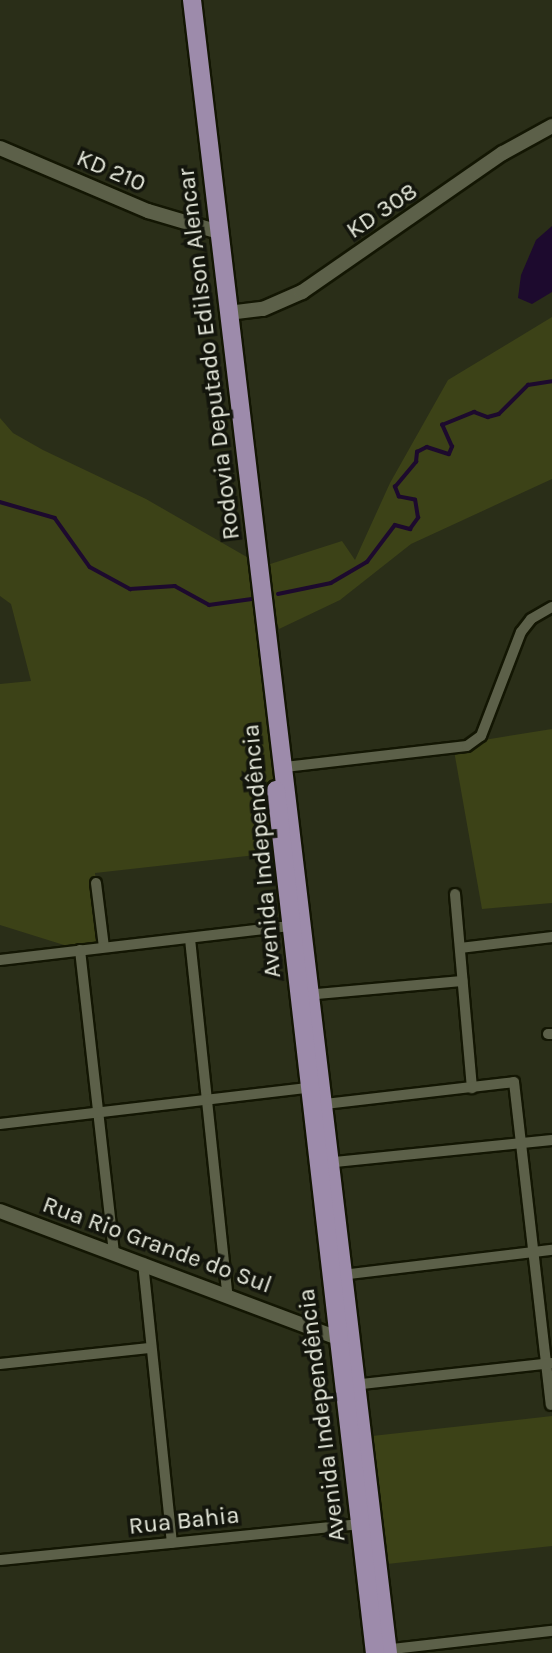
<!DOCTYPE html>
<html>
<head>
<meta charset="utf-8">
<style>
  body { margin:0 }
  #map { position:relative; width:552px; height:1653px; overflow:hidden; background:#2a2e18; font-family:Karla,sans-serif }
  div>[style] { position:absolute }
  .green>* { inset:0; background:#3c4217 }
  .water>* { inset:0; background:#1d0a2e }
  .stream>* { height:3.5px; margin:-1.75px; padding:0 1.75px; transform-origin:1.75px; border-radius:1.75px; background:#1d0a2e }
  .roads { filter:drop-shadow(2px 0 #131603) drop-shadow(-2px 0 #131603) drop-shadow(0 2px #131603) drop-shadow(0 -2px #131603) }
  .minor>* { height:10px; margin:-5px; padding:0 5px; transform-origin:5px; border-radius:5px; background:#5c6049 }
  .tertiary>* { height:14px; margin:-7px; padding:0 7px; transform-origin:7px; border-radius:7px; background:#5c6049 }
  .primary>* { height:18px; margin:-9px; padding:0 9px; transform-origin:9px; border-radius:9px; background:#9d8bab }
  span { translate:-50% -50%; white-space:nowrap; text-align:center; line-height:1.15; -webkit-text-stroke:7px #13150c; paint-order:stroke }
  .street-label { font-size:24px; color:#e5e8db }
</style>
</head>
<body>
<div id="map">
  <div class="green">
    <i style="clip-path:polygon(552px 317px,552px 479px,411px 544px,340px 600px,279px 629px,267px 595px,264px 566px,342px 541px,355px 560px,390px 483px,448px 380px)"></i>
    <i style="clip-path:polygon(0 418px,13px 433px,43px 450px,146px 499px,259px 564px,274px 703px,273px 761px,282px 852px,95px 873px,104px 947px,80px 950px,0 925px,0 684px,31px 681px,11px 604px,0 596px)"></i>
    <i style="clip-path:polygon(552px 729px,552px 903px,482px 909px,453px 745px)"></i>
    <i style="clip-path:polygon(552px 1416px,552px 1546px,378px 1565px,363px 1437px)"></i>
  </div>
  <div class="water">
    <i style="clip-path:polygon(552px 226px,552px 292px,532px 304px,518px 298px,521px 275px,536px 240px)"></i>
  </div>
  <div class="stream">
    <i style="left:0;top:502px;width:57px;rotate:16.2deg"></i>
    <i style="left:55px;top:518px;width:60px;rotate:54.5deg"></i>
    <i style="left:90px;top:567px;width:46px;rotate:28.8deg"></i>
    <i style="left:130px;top:589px;width:45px;rotate:-3.8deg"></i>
    <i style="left:175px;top:586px;width:39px;rotate:29deg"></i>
    <i style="left:209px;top:605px;width:43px;rotate:-7.9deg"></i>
    <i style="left:278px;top:594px;width:54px;rotate:-11.7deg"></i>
    <i style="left:331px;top:583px;width:42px;rotate:-30.3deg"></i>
    <i style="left:367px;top:562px;width:46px;rotate:-52.9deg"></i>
    <i style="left:395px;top:525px;width:16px;rotate:15deg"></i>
    <i style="left:410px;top:529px;width:14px;rotate:-54deg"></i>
    <i style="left:418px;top:518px;width:18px;rotate:-99deg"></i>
    <i style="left:415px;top:500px;width:16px;rotate:-169deg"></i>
    <i style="left:399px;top:497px;width:11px;rotate:-112deg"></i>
    <i style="left:395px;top:487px;width:33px;rotate:-50deg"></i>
    <i style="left:416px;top:462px;width:10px;rotate:-84deg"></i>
    <i style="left:417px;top:452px;width:11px;rotate:-27deg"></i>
    <i style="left:427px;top:447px;width:23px;rotate:18deg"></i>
    <i style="left:449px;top:454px;width:8px;rotate:-67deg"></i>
    <i style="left:452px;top:447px;width:24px;rotate:-114deg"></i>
    <i style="left:442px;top:425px;width:35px;rotate:-22deg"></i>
    <i style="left:474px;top:412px;width:15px;rotate:20deg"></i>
    <i style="left:488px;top:417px;width:11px;rotate:-15deg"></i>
    <i style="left:499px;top:414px;width:41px;rotate:-45deg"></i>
    <i style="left:528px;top:385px;width:24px;rotate:-9deg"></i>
  </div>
  <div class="roads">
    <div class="minor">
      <i style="left:285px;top:767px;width:183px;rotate:-6.6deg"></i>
      <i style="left:467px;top:746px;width:17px;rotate:-36deg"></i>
      <i style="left:481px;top:736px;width:111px;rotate:-69deg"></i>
      <i style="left:521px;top:632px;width:16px;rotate:-52deg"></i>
      <i style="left:531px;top:619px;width:24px;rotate:-30deg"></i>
      <i style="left:96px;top:883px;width:64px;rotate:82.9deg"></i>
      <i style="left:455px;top:894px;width:195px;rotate:85deg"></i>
      <i style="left:190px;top:939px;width:357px;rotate:84deg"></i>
      <i style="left:460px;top:948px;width:93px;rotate:-6.8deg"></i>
      <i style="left:80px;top:950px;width:306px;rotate:83.6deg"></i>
      <i style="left:0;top:960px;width:298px;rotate:-6.7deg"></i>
      <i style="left:305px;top:995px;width:158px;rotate:-5.1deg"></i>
      <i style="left:548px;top:1034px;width:4px"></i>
      <i style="left:325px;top:1104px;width:190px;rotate:-6.6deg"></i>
      <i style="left:514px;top:1082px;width:325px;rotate:83.5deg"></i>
      <i style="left:0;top:1124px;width:316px;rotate:-6.7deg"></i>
      <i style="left:325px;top:1163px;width:228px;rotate:-5.8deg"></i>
      <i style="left:143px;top:1263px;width:281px;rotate:84.1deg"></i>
      <i style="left:341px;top:1275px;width:212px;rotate:-6.8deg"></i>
      <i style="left:0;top:1364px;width:150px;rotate:-6.1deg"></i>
      <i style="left:353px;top:1385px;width:200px;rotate:-6.3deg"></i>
      <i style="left:0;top:1560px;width:365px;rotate:-5.7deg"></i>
      <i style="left:384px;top:1650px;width:169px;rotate:-6.5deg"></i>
    </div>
    <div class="tertiary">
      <i style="left:0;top:148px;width:161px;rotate:23.1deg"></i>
      <i style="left:148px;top:211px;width:74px;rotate:16.5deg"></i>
      <i style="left:228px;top:313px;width:35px;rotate:-7deg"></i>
      <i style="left:263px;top:309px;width:43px;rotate:-23.6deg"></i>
      <i style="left:302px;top:292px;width:244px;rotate:-34.7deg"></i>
      <i style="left:503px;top:153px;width:56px;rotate:-28.9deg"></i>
      <i style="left:0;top:1211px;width:370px;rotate:20.6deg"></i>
    </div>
    <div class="primary">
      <i style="left:192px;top:0;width:1665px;rotate:83.24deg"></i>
      <i style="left:276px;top:790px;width:869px;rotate:83.46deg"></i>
    </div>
  </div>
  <div class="street-label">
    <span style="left:111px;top:171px;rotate:23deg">KD 210</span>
    <span style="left:382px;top:211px;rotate:-34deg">KD 308</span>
    <span style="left:209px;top:354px;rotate:-97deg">Rodovia Deputado Edilson Alencar</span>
    <span style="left:262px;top:851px;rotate:-95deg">Avenida Independência</span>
    <span style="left:157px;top:1245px;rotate:20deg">Rua Rio Grande do Sul</span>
    <span style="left:322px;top:1415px;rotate:-97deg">Avenida Independência</span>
    <span style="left:184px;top:1521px;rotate:-6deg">Rua Bahia</span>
  </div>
</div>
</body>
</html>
